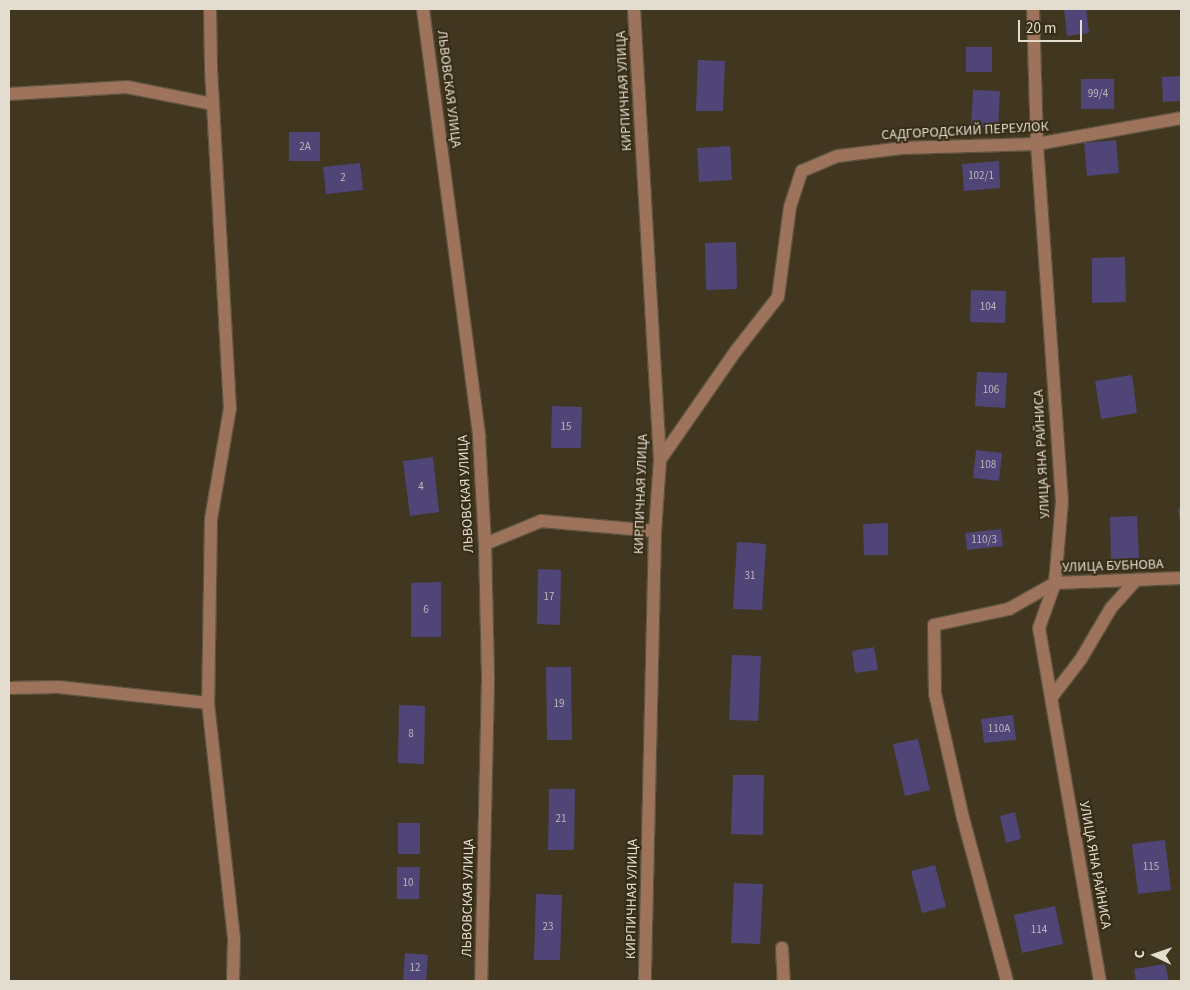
<!DOCTYPE html>
<html>
<head>
<meta charset="utf-8">
<style>
  body { margin:0 }
  #map { position:relative; width:1190px; height:990px; overflow:hidden; background:#413620; font-family:"Source Sans 3",sans-serif }
  div>[style] { position:absolute }
  .building>* { inset:0; background:#504577 }
  .roads { filter:drop-shadow(1px 0 #5e5440) drop-shadow(-1px 0 #5e5440) drop-shadow(0 1px #5e5440) drop-shadow(0 -1px #5e5440) }
  .minor>* { height:12px; margin:-6px; padding:0 6px; transform-origin:6px; border-radius:6px; background:#9e735c }
  span { translate:-50% -50%; white-space:nowrap; text-align:center; line-height:1.15; -webkit-text-stroke:4px #372c16; paint-order:stroke }
  .number-label { font-size:11px; color:#beb7ba }
  .number-label span { -webkit-text-stroke-width:0 }
  .street-label { font-size:14px; color:#e3ddd0 }
  .frame { position:absolute; inset:0; border:10px solid #e3ddd0; pointer-events:none }
  .north { position:absolute; left:1130px; top:930px; width:50px; height:50px; -webkit-text-stroke:4px #372c16; paint-order:stroke; rotate:273deg; font-size:14px; font-weight:700; line-height:20px; text-align:center; color:#e3ddd0 }
  .north::after { content:''; display:block; margin:auto; width:18px; height:22px; background:#e3ddd0; clip-path:polygon(50% 0,100% 100%,50% 72%,0 100%) }
  .scale { position:absolute; left:1018px; top:20px; width:64px; height:22px; box-sizing:border-box; border:2px solid #e3ddd0; border-top:0; padding-left:6px; font-size:15px; line-height:18px; white-space:nowrap; color:#e3ddd0; -webkit-text-stroke:4px #372c16; paint-order:stroke }
</style>
</head>
<body>
<div id="map">
  <div class="building">
    <i style="clip-path:polygon(1064px 9px,1086px 9px,1089px 33px,1067px 36px)"></i>
    <i style="clip-path:polygon(966px 47px,992px 47px,992px 72px,966px 72px)"></i>
    <i style="clip-path:polygon(698px 60px,725px 61px,723px 111px,696px 111px)"></i>
    <i style="clip-path:polygon(1181px 76px,1181px 101px,1163px 102px,1162px 77px)"></i>
    <i style="clip-path:polygon(1081px 79px,1114px 79px,1114px 109px,1081px 109px)"></i>
    <i style="clip-path:polygon(973px 90px,1000px 91px,998px 128px,971px 127px)"></i>
    <i style="clip-path:polygon(289px 132px,320px 132px,320px 161px,289px 161px)"></i>
    <i style="clip-path:polygon(1116px 140px,1119px 173px,1087px 176px,1084px 143px)"></i>
    <i style="clip-path:polygon(730px 146px,732px 180px,699px 182px,697px 148px)"></i>
    <i style="clip-path:polygon(999px 161px,1000px 188px,964px 191px,962px 164px)"></i>
    <i style="clip-path:polygon(360px 163px,363px 190px,326px 194px,323px 167px)"></i>
    <i style="clip-path:polygon(736px 242px,737px 289px,706px 290px,705px 243px)"></i>
    <i style="clip-path:polygon(1125px 257px,1126px 302px,1092px 303px,1092px 258px)"></i>
    <i style="clip-path:polygon(971px 290px,1006px 291px,1005px 323px,970px 322px)"></i>
    <i style="clip-path:polygon(977px 372px,1007px 373px,1005px 408px,975px 406px)"></i>
    <i style="clip-path:polygon(1132px 375px,1137px 413px,1101px 419px,1095px 381px)"></i>
    <i style="clip-path:polygon(552px 406px,582px 407px,581px 448px,551px 448px)"></i>
    <i style="clip-path:polygon(976px 450px,1002px 453px,999px 481px,973px 478px)"></i>
    <i style="clip-path:polygon(433px 457px,439px 512px,410px 516px,403px 461px)"></i>
    <i style="clip-path:polygon(1181px 508px,1181px 522px,1180px 522px,1178px 509px)"></i>
    <i style="clip-path:polygon(1137px 516px,1139px 558px,1111px 559px,1110px 517px)"></i>
    <i style="clip-path:polygon(888px 523px,888px 555px,864px 555px,863px 524px)"></i>
    <i style="clip-path:polygon(1001px 529px,1003px 546px,967px 550px,965px 533px)"></i>
    <i style="clip-path:polygon(737px 542px,766px 544px,762px 610px,733px 609px)"></i>
    <i style="clip-path:polygon(538px 569px,561px 570px,560px 625px,537px 624px)"></i>
    <i style="clip-path:polygon(441px 582px,441px 637px,411px 637px,411px 583px)"></i>
    <i style="clip-path:polygon(874px 647px,878px 670px,855px 673px,852px 651px)"></i>
    <i style="clip-path:polygon(732px 655px,761px 656px,758px 721px,729px 720px)"></i>
    <i style="clip-path:polygon(546px 667px,571px 667px,572px 740px,547px 740px)"></i>
    <i style="clip-path:polygon(399px 705px,425px 706px,424px 764px,398px 763px)"></i>
    <i style="clip-path:polygon(1013px 715px,1016px 740px,984px 743px,981px 719px)"></i>
    <i style="clip-path:polygon(918px 739px,930px 790px,905px 796px,893px 744px)"></i>
    <i style="clip-path:polygon(733px 775px,764px 775px,763px 835px,731px 834px)"></i>
    <i style="clip-path:polygon(549px 789px,575px 789px,574px 850px,548px 850px)"></i>
    <i style="clip-path:polygon(1015px 812px,1021px 839px,1006px 843px,1000px 816px)"></i>
    <i style="clip-path:polygon(398px 823px,420px 823px,420px 854px,398px 854px)"></i>
    <i style="clip-path:polygon(1165px 840px,1171px 890px,1138px 894px,1132px 844px)"></i>
    <i style="clip-path:polygon(935px 865px,946px 907px,922px 913px,911px 871px)"></i>
    <i style="clip-path:polygon(397px 867px,420px 867px,419px 899px,397px 899px)"></i>
    <i style="clip-path:polygon(734px 883px,763px 884px,760px 944px,731px 943px)"></i>
    <i style="clip-path:polygon(536px 894px,562px 895px,560px 960px,534px 960px)"></i>
    <i style="clip-path:polygon(1055px 906px,1063px 944px,1022px 953px,1014px 915px)"></i>
    <i style="clip-path:polygon(405px 953px,428px 955px,426px 981px,403px 981px)"></i>
    <i style="clip-path:polygon(1165px 964px,1169px 981px,1136px 981px,1134px 969px)"></i>
  </div>
  <div class="roads">
    <div class="minor">
      <i style="left:210px;top:9px;width:60px;rotate:89deg"></i>
      <i style="left:211px;top:69px;width:340px;rotate:86.8deg"></i>
      <i style="left:230px;top:408px;width:113px;rotate:99.7deg"></i>
      <i style="left:211px;top:519px;width:184px;rotate:90.9deg"></i>
      <i style="left:208px;top:703px;width:238px;rotate:83.7deg"></i>
      <i style="left:234px;top:940px;width:41px;rotate:91.4deg"></i>
      <i style="left:423px;top:9px;width:432px;rotate:82.5deg"></i>
      <i style="left:479px;top:437px;width:107px;rotate:86.8deg"></i>
      <i style="left:485px;top:544px;width:137px;rotate:88.7deg"></i>
      <i style="left:488px;top:681px;width:300px;rotate:91.3deg"></i>
      <i style="left:634px;top:9px;width:452px;rotate:86.7deg"></i>
      <i style="left:660px;top:460px;width:71px;rotate:94deg"></i>
      <i style="left:655px;top:531px;width:450px;rotate:91.3deg"></i>
      <i style="left:1033px;top:9px;width:135px;rotate:88.3deg"></i>
      <i style="left:1037px;top:144px;width:358px;rotate:86deg"></i>
      <i style="left:1062px;top:501px;width:82px;rotate:94.9deg"></i>
      <i style="left:1055px;top:583px;width:48px;rotate:109.6deg"></i>
      <i style="left:1039px;top:628px;width:358px;rotate:80.2deg"></i>
      <i style="left:9px;top:94px;width:118px;rotate:-3.4deg"></i>
      <i style="left:127px;top:87px;width:88px;rotate:11.2deg"></i>
      <i style="left:660px;top:460px;width:131px;rotate:-55.2deg"></i>
      <i style="left:735px;top:352px;width:70px;rotate:-52deg"></i>
      <i style="left:778px;top:297px;width:91px;rotate:-82.4deg"></i>
      <i style="left:790px;top:207px;width:38px;rotate:-72deg"></i>
      <i style="left:802px;top:171px;width:39px;rotate:-23deg"></i>
      <i style="left:838px;top:156px;width:64px;rotate:-7.1deg"></i>
      <i style="left:902px;top:148px;width:135px;rotate:-1.7deg"></i>
      <i style="left:1037px;top:144px;width:146px;rotate:-10.2deg"></i>
      <i style="left:485px;top:544px;width:61px;rotate:-22.3deg"></i>
      <i style="left:541px;top:521px;width:114px;rotate:5deg"></i>
      <i style="left:9px;top:688px;width:49px;rotate:-1.2deg"></i>
      <i style="left:58px;top:687px;width:151px;rotate:6.1deg"></i>
      <i style="left:1051px;top:698px;width:49px;rotate:-52.4deg"></i>
      <i style="left:1081px;top:659px;width:59px;rotate:-59.5deg"></i>
      <i style="left:1111px;top:608px;width:38px;rotate:-48deg"></i>
      <i style="left:782px;top:948px;width:33px;rotate:87deg"></i>
      <i style="left:1007px;top:981px;width:169px;rotate:-105.1deg"></i>
      <i style="left:963px;top:818px;width:127px;rotate:-102.7deg"></i>
      <i style="left:935px;top:694px;width:69px;rotate:-90.8deg"></i>
      <i style="left:934px;top:625px;width:77px;rotate:-12deg"></i>
      <i style="left:1009px;top:609px;width:53px;rotate:-29.5deg"></i>
      <i style="left:1055px;top:583px;width:126px;rotate:-2.3deg"></i>
    </div>
  </div>
  <div class="number-label">
    <span style="left:1098px;top:94px">99/4</span>
    <span style="left:305px;top:147px">2А</span>
    <span style="left:981px;top:176px">102/1</span>
    <span style="left:343px;top:178px">2</span>
    <span style="left:988px;top:307px">104</span>
    <span style="left:991px;top:390px">106</span>
    <span style="left:566px;top:427px">15</span>
    <span style="left:988px;top:465px">108</span>
    <span style="left:421px;top:487px">4</span>
    <span style="left:984px;top:540px">110/3</span>
    <span style="left:750px;top:576px">31</span>
    <span style="left:549px;top:597px">17</span>
    <span style="left:426px;top:610px">6</span>
    <span style="left:559px;top:704px">19</span>
    <span style="left:999px;top:729px">110А</span>
    <span style="left:411px;top:734px">8</span>
    <span style="left:561px;top:819px">21</span>
    <span style="left:1151px;top:867px">115</span>
    <span style="left:408px;top:883px">10</span>
    <span style="left:548px;top:927px">23</span>
    <span style="left:1039px;top:930px">114</span>
    <span style="left:415px;top:968px">12</span>
  </div>
  <div class="street-label">
    <span style="left:449px;top:89px;rotate:83deg">ЛЬВОВСКАЯ УЛИЦА</span>
    <span style="left:624px;top:91px;rotate:-93deg">КИРПИЧНАЯ УЛИЦА</span>
    <span style="left:965px;top:131px;rotate:-3deg">САДГОРОДСКИЙ ПЕРЕУЛОК</span>
    <span style="left:1042px;top:454px;rotate:-93deg">УЛИЦА ЯНА РАЙНИСА</span>
    <span style="left:466px;top:494px;rotate:-93deg">ЛЬВОВСКАЯ УЛИЦА</span>
    <span style="left:641px;top:494px;rotate:-88deg">КИРПИЧНАЯ УЛИЦА</span>
    <span style="left:1113px;top:566px;rotate:-2deg">УЛИЦА БУБНОВА</span>
    <span style="left:1095px;top:865px;rotate:80deg">УЛИЦА ЯНА РАЙНИСА</span>
    <span style="left:468px;top:898px;rotate:-89deg">ЛЬВОВСКАЯ УЛИЦА</span>
    <span style="left:632px;top:899px;rotate:-89deg">КИРПИЧНАЯ УЛИЦА</span>
  </div>
  <div class="frame"></div>
  <div class="north">С</div>
  <div class="scale">20 m</div>
</div>
</body>
</html>
